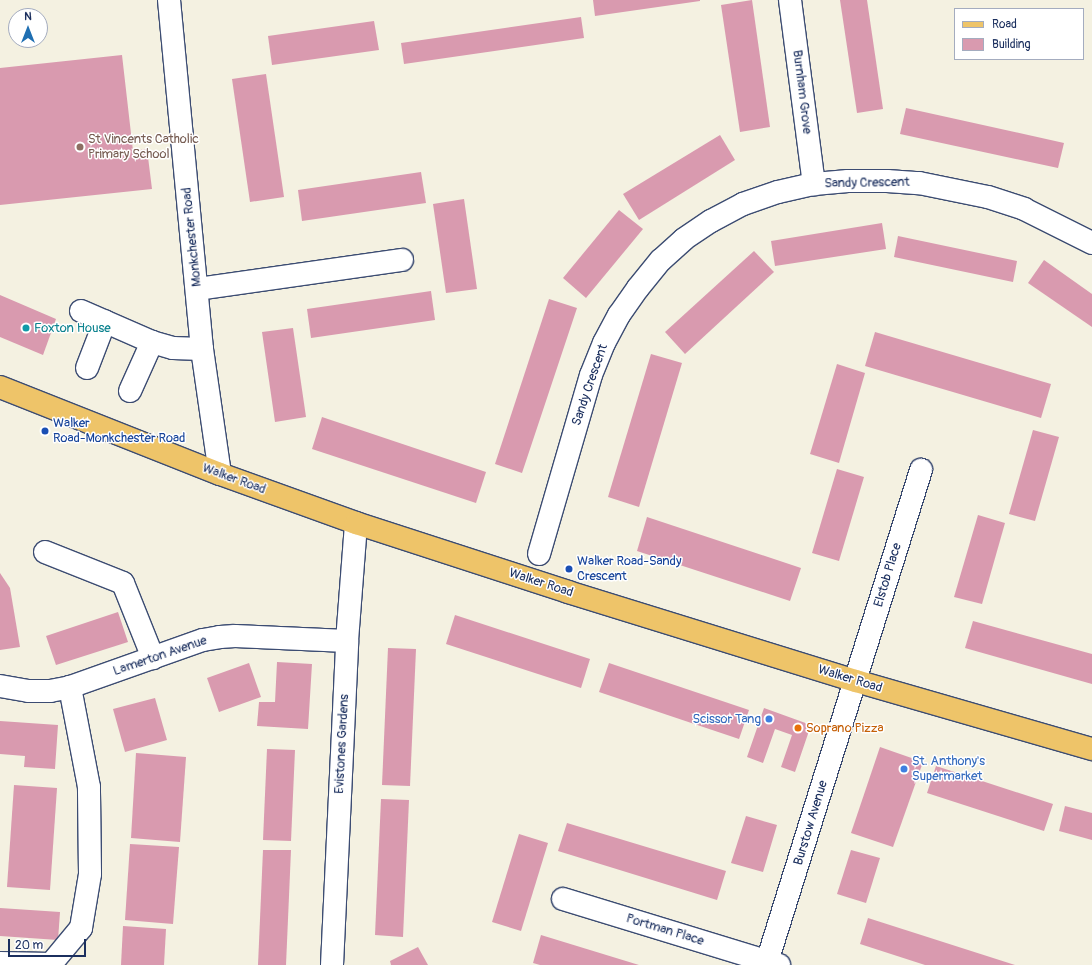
<!DOCTYPE html>
<html>
<head>
<meta charset="utf-8">
<style>
  body { margin:0 }
  #map { position:relative; width:1092px; height:965px; overflow:hidden; background:#f4f1e1; font-family:Pangolin,sans-serif }
  div>[style] { position:absolute }
  .building>* { inset:0; background:#d99aaf }
  .roads { filter:drop-shadow(1px 0 #3c4c72) drop-shadow(-1px 0 #3c4c72) drop-shadow(0 1px #3c4c72) drop-shadow(0 -1px #3c4c72) }
  .street>* { height:22px; margin:-11px; padding:0 11px; transform-origin:11px; border-radius:11px; background:#fff }
  .primary>* { height:22px; margin:-11px; padding:0 11px; transform-origin:11px; border-radius:11px; background:#eec469 }
  .dots>* { width:11px; height:11px; translate:-50% -50%; box-sizing:border-box; border:2px solid #fff; border-radius:50% }
  span { translate:-50% -50%; white-space:nowrap; text-align:center; line-height:1.15; -webkit-text-stroke:3px #fff; paint-order:stroke }
  .street-label { font-size:13px; color:#1b2f5e }
  .education-label { font-size:13px; color:#785e54 }
  .left { translate:0 -50%; text-align:left }
  .culture-label { font-size:13px; color:#0d838f }
  .transit-label { font-size:13px; color:#164399 }
  .shop-label { font-size:13px; color:#366cbe }
  .right { translate:-100% -50%; text-align:right }
  .food-label { font-size:13px; color:#c56008 }
  .legend { position:absolute; left:954px; top:8px; width:130px; height:52px; box-sizing:border-box; background:#fff; border:1px solid #a4acbf; margin:0; padding:5px 7px; list-style:none; font-size:12px; color:#1b2f5e }
  .legend li { display:flex; align-items:center; gap:8px; height:20px }
  .legend b { width:20px; border:1px solid #a4acbf }
  .north { position:absolute; left:8px; top:8px; width:40px; height:40px; box-sizing:border-box; background:#fff; border:1px solid #a4acbf; border-radius:50%; rotate:0deg; font-size:11px; font-weight:700; line-height:16px; text-align:center; color:#1b2f5e }
  .north::after { content:''; display:block; margin:auto; width:14px; height:18px; background:#1f6fb2; clip-path:polygon(50% 0,100% 100%,50% 72%,0 100%) }
  .scale { position:absolute; left:8px; top:939px; width:78px; height:18px; box-sizing:border-box; border:2px solid #1b2f5e; border-top:0; padding-left:5px; font-size:12px; line-height:14px; white-space:nowrap; color:#1b2f5e; -webkit-text-stroke:3px #fff; paint-order:stroke }
</style>
</head>
<body>
<div id="map">
  <div class="building">
    <i style="clip-path:polygon(593px 0,700px 0,700px 1px,595px 16px)"></i>
    <i style="clip-path:polygon(752px 0,770px 127px,740px 132px,721px 5px)"></i>
    <i style="clip-path:polygon(840px 0,867px 0,883px 109px,857px 113px)"></i>
    <i style="clip-path:polygon(581px 17px,584px 38px,404px 64px,401px 43px)"></i>
    <i style="clip-path:polygon(374px 21px,379px 50px,272px 65px,268px 36px)"></i>
    <i style="clip-path:polygon(122px 55px,133px 151px,147px 149px,152px 189px,0 205px,0 68px)"></i>
    <i style="clip-path:polygon(266px 74px,284px 197px,250px 202px,232px 79px)"></i>
    <i style="clip-path:polygon(906px 108px,1064px 143px,1058px 168px,900px 134px)"></i>
    <i style="clip-path:polygon(720px 135px,735px 160px,639px 220px,623px 194px)"></i>
    <i style="clip-path:polygon(421px 172px,426px 203px,302px 221px,298px 190px)"></i>
    <i style="clip-path:polygon(464px 199px,477px 289px,446px 293px,433px 204px)"></i>
    <i style="clip-path:polygon(619px 210px,643px 229px,586px 298px,563px 278px)"></i>
    <i style="clip-path:polygon(882px 223px,886px 249px,775px 266px,771px 241px)"></i>
    <i style="clip-path:polygon(898px 236px,1017px 261px,1013px 282px,894px 257px)"></i>
    <i style="clip-path:polygon(754px 251px,774px 272px,685px 354px,665px 332px)"></i>
    <i style="clip-path:polygon(1044px 260px,1092px 294px,1092px 327px,1028px 283px)"></i>
    <i style="clip-path:polygon(431px 291px,435px 320px,311px 338px,307px 309px)"></i>
    <i style="clip-path:polygon(0 295px,56px 319px,43px 355px,0 337px)"></i>
    <i style="clip-path:polygon(549px 299px,577px 308px,522px 473px,495px 464px)"></i>
    <i style="clip-path:polygon(293px 328px,306px 417px,275px 422px,262px 332px)"></i>
    <i style="clip-path:polygon(875px 332px,1051px 384px,1041px 418px,865px 366px)"></i>
    <i style="clip-path:polygon(651px 354px,682px 363px,639px 507px,608px 497px)"></i>
    <i style="clip-path:polygon(837px 364px,865px 373px,839px 463px,810px 454px)"></i>
    <i style="clip-path:polygon(322px 417px,486px 472px,476px 503px,312px 449px)"></i>
    <i style="clip-path:polygon(1033px 430px,1059px 437px,1035px 521px,1009px 514px)"></i>
    <i style="clip-path:polygon(837px 469px,864px 477px,839px 561px,812px 553px)"></i>
    <i style="clip-path:polygon(978px 515px,1005px 523px,982px 604px,954px 597px)"></i>
    <i style="clip-path:polygon(647px 517px,801px 568px,790px 601px,637px 551px)"></i>
    <i style="clip-path:polygon(0 573px,10px 588px,20px 647px,0 650px)"></i>
    <i style="clip-path:polygon(118px 612px,128px 642px,56px 665px,46px 636px)"></i>
    <i style="clip-path:polygon(455px 615px,590px 659px,581px 688px,446px 644px)"></i>
    <i style="clip-path:polygon(973px 621px,1092px 654px,1092px 684px,965px 648px)"></i>
    <i style="clip-path:polygon(388px 648px,416px 649px,410px 786px,382px 785px)"></i>
    <i style="clip-path:polygon(277px 662px,312px 664px,308px 729px,257px 726px,259px 702px,275px 702px)"></i>
    <i style="clip-path:polygon(249px 663px,261px 697px,219px 712px,207px 678px)"></i>
    <i style="clip-path:polygon(609px 663px,749px 710px,739px 739px,599px 692px)"></i>
    <i style="clip-path:polygon(155px 698px,167px 740px,125px 752px,113px 709px)"></i>
    <i style="clip-path:polygon(764px 708px,811px 725px,795px 772px,781px 767px,792px 735px,775px 729px,763px 763px,747px 757px)"></i>
    <i style="clip-path:polygon(0 721px,58px 725px,55px 769px,24px 767px,25px 756px,0 754px)"></i>
    <i style="clip-path:polygon(880px 747px,923px 762px,893px 847px,851px 833px)"></i>
    <i style="clip-path:polygon(267px 749px,295px 750px,291px 841px,263px 840px)"></i>
    <i style="clip-path:polygon(136px 753px,186px 757px,180px 842px,131px 838px)"></i>
    <i style="clip-path:polygon(936px 766px,1053px 804px,1044px 831px,927px 793px)"></i>
    <i style="clip-path:polygon(14px 785px,57px 788px,50px 890px,7px 887px)"></i>
    <i style="clip-path:polygon(381px 799px,409px 800px,403px 937px,375px 935px)"></i>
    <i style="clip-path:polygon(1065px 806px,1092px 813px,1092px 840px,1059px 831px)"></i>
    <i style="clip-path:polygon(746px 816px,777px 825px,763px 872px,731px 863px)"></i>
    <i style="clip-path:polygon(567px 823px,726px 871px,717px 900px,558px 851px)"></i>
    <i style="clip-path:polygon(519px 834px,548px 843px,521px 931px,492px 922px)"></i>
    <i style="clip-path:polygon(130px 844px,179px 847px,173px 924px,125px 920px)"></i>
    <i style="clip-path:polygon(263px 850px,291px 850px,286px 965px,258px 965px)"></i>
    <i style="clip-path:polygon(851px 850px,880px 858px,866px 903px,837px 894px)"></i>
    <i style="clip-path:polygon(0 908px,60px 912px,58px 940px,0 936px)"></i>
    <i style="clip-path:polygon(868px 918px,1015px 965px,925px 965px,860px 944px)"></i>
    <i style="clip-path:polygon(123px 926px,166px 929px,164px 965px,121px 965px)"></i>
    <i style="clip-path:polygon(541px 935px,639px 965px,540px 965px,533px 963px)"></i>
    <i style="clip-path:polygon(418px 947px,428px 965px,391px 965px,390px 961px)"></i>
  </div>
  <div class="roads">
    <div class="street">
      <i style="left:169px;top:0;width:351px;rotate:84.6deg"></i>
      <i style="left:202px;top:349px;width:126px;rotate:81.8deg"></i>
      <i style="left:790px;top:0;width:186px;rotate:82.6deg"></i>
      <i style="left:197px;top:289px;width:207px;rotate:-8.1deg"></i>
      <i style="left:81px;top:311px;width:77px;rotate:23.6deg"></i>
      <i style="left:152px;top:342px;width:22px;rotate:16deg"></i>
      <i style="left:173px;top:348px;width:29px;rotate:2deg"></i>
      <i style="left:87px;top:368px;width:50px;rotate:-69deg"></i>
      <i style="left:130px;top:391px;width:54px;rotate:-65.8deg"></i>
      <i style="left:45px;top:552px;width:84px;rotate:21.7deg"></i>
      <i style="left:123px;top:583px;width:81px;rotate:68.2deg"></i>
      <i style="left:539px;top:554px;width:186px;rotate:-73.8deg"></i>
      <i style="left:591px;top:375px;width:35px;rotate:-68deg"></i>
      <i style="left:604px;top:343px;width:32px;rotate:-62deg"></i>
      <i style="left:619px;top:315px;width:33px;rotate:-55deg"></i>
      <i style="left:638px;top:288px;width:36px;rotate:-51deg"></i>
      <i style="left:661px;top:260px;width:31px;rotate:-42deg"></i>
      <i style="left:684px;top:239px;width:32px;rotate:-34deg"></i>
      <i style="left:711px;top:221px;width:36px;rotate:-28deg"></i>
      <i style="left:743px;top:204px;width:37px;rotate:-19deg"></i>
      <i style="left:778px;top:192px;width:37px;rotate:-13deg"></i>
      <i style="left:814px;top:184px;width:34px;rotate:-5deg"></i>
      <i style="left:848px;top:181px;width:39px"></i>
      <i style="left:887px;top:181px;width:32px;rotate:4deg"></i>
      <i style="left:919px;top:183px;width:70px;rotate:11.5deg"></i>
      <i style="left:988px;top:197px;width:38px;rotate:18deg"></i>
      <i style="left:1024px;top:209px;width:76px;rotate:26.6deg"></i>
      <i style="left:0;top:686px;width:29px;rotate:10deg"></i>
      <i style="left:29px;top:691px;width:21px"></i>
      <i style="left:50px;top:691px;width:20px;rotate:-11deg"></i>
      <i style="left:70px;top:687px;width:141px;rotate:-19.5deg"></i>
      <i style="left:203px;top:640px;width:17px;rotate:-10deg"></i>
      <i style="left:220px;top:637px;width:15px;rotate:-4deg"></i>
      <i style="left:235px;top:636px;width:112px;rotate:2.6deg"></i>
      <i style="left:563px;top:899px;width:226px;rotate:17deg"></i>
      <i style="left:0;top:963px;width:51px;rotate:1.1deg"></i>
      <i style="left:51px;top:964px;width:47px;rotate:-50.2deg"></i>
      <i style="left:81px;top:928px;width:55px;rotate:-80.5deg"></i>
      <i style="left:90px;top:874px;width:87px;rotate:-90.7deg"></i>
      <i style="left:89px;top:787px;width:102px;rotate:-100.8deg"></i>
      <i style="left:332px;top:965px;width:324px;rotate:-87.3deg"></i>
      <i style="left:347px;top:641px;width:118px;rotate:-85.6deg"></i>
      <i style="left:766px;top:965px;width:519px;rotate:-72.61deg"></i>
    </div>
    <div class="primary">
      <i style="left:0;top:387px;width:237px;rotate:21.6deg"></i>
      <i style="left:220px;top:474px;width:145px;rotate:19.8deg"></i>
      <i style="left:356px;top:523px;width:223px;rotate:18deg"></i>
      <i style="left:568px;top:592px;width:301px;rotate:17.2deg"></i>
      <i style="left:856px;top:681px;width:246px;rotate:16.1deg"></i>
    </div>
  </div>
  <div class="dots">
    <i style="left:80px;top:147px;background:#8d6e63"></i>
    <i style="left:26px;top:328px;background:#0f9aa8"></i>
    <i style="left:45px;top:431px;background:#1a4fb4"></i>
    <i style="left:569px;top:569px;background:#1a4fb4"></i>
    <i style="left:769px;top:719px;background:#3f7fe0"></i>
    <i style="left:798px;top:728px;background:#e8710a"></i>
    <i style="left:904px;top:769px;background:#3f7fe0"></i>
  </div>
  <div class="street-label">
    <span style="left:802px;top:92px;rotate:83deg">Burnham Grove</span>
    <span style="left:867px;top:183px;rotate:-1deg">Sandy Crescent</span>
    <span style="left:192px;top:237px;rotate:-96deg">Monkchester Road</span>
    <span style="left:590px;top:385px;rotate:-71deg">Sandy Crescent</span>
    <span style="left:234px;top:479px;rotate:20deg">Walker Road</span>
    <span style="left:888px;top:575px;rotate:-73deg">Elstob Place</span>
    <span style="left:541px;top:583px;rotate:18deg">Walker Road</span>
    <span style="left:160px;top:656px;rotate:-19deg">Lamerton Avenue</span>
    <span style="left:850px;top:679px;rotate:17deg">Walker Road</span>
    <span style="left:342px;top:744px;rotate:-87deg">Evistones Gardens</span>
    <span style="left:811px;top:823px;rotate:-73deg">Burstow Avenue</span>
    <span style="left:665px;top:930px;rotate:17deg">Portman Place</span>
  </div>
  <div class="education-label">
    <span class="left" style="left:88px;top:147px">St Vincents Catholic<br>Primary School</span>
  </div>
  <div class="culture-label">
    <span class="left" style="left:34px;top:328px">Foxton House</span>
  </div>
  <div class="transit-label">
    <span class="left" style="left:53px;top:431px">Walker<br>Road-Monkchester Road</span>
    <span class="left" style="left:577px;top:569px">Walker Road-Sandy<br>Crescent</span>
  </div>
  <div class="shop-label">
    <span class="right" style="left:761px;top:719px">Scissor Tang</span>
    <span class="left" style="left:912px;top:769px">St. Anthony's<br>Supermarket</span>
  </div>
  <div class="food-label">
    <span class="left" style="left:806px;top:728px">Soprano Pizza</span>
  </div>
  <ul class="legend">
  <li><b style="height:5px;background:#eec469"></b>Road</li>
  <li><b style="height:11px;background:#d99aaf"></b>Building</li>
  </ul>
  <div class="north">N</div>
  <div class="scale">20 m</div>
</div>
</body>
</html>
